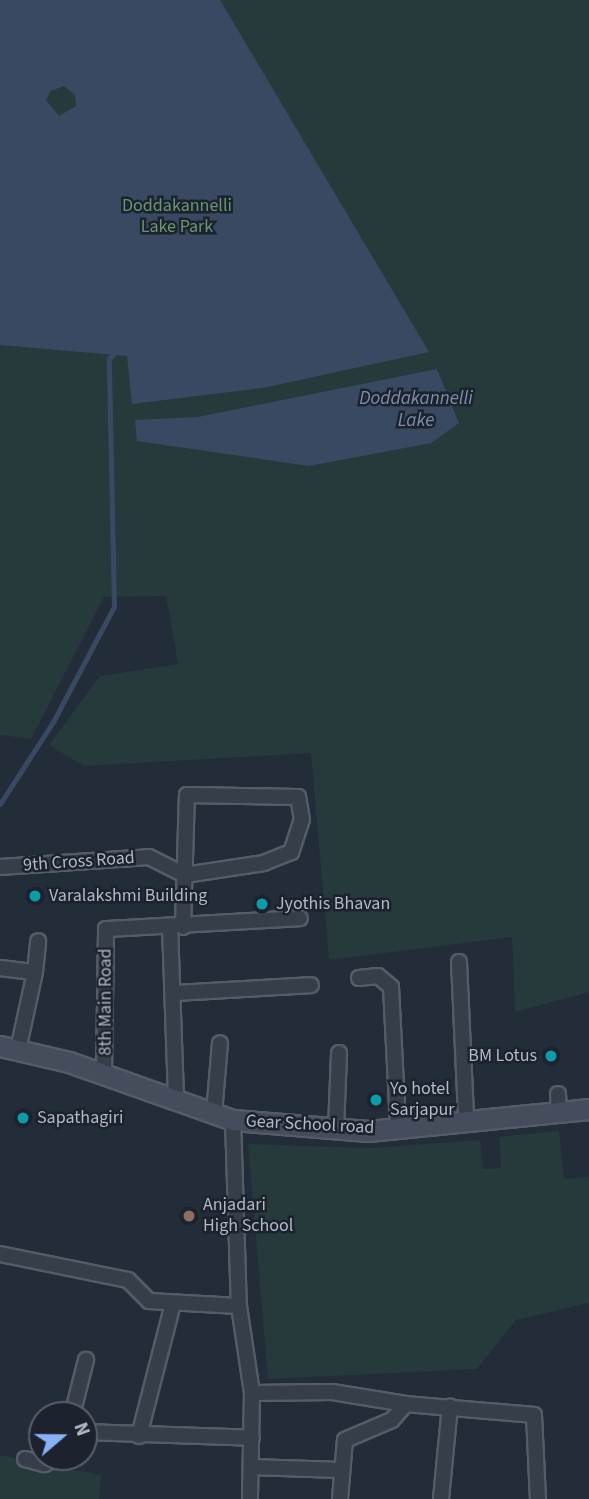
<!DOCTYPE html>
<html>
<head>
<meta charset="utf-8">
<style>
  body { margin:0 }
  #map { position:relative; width:589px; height:1499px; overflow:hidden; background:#232c39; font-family:"Source Sans 3",sans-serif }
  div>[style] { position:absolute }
  .green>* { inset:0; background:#26393b }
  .water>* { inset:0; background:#394962 }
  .stream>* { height:4.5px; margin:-2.25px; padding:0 2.25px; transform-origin:2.25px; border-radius:2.25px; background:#394962 }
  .roads { filter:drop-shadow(2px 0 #545c67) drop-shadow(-2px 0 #545c67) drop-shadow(0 2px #545c67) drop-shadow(0 -2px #545c67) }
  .street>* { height:14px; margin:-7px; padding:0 7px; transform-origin:7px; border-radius:7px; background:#363e49 }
  .secondary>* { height:19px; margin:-9.5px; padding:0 9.5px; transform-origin:9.5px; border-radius:9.5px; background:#454d5c }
  .dots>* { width:19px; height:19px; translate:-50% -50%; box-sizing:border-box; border:4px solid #1c232e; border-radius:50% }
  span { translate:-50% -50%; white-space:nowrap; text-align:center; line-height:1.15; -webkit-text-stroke:5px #1c232e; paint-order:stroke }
  .park-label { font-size:18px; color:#699574 }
  .street-label { font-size:18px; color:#b1b9c5 }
  .poi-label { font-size:18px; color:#b1b9c5 }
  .left { translate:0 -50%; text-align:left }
  .right { translate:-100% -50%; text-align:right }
  .water-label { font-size:19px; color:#7b8eac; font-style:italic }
  .north { position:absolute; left:28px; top:1401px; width:70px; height:70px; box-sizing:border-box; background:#1c232e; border:2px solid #585f6a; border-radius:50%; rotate:70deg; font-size:19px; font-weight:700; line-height:28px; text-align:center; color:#b1b9c5 }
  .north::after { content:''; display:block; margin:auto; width:24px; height:32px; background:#89b0f2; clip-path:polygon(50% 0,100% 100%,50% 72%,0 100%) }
</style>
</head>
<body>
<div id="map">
  <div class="green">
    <i style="clip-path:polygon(0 0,589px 0,589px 992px,515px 1012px,512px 937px,329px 960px,311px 753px,84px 766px,49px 745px,100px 676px,178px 664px,166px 596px,104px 597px,31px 739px,0 735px)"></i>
    <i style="clip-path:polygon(559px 1131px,564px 1179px,589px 1177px,589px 1303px,516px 1320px,477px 1369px,268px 1379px,248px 1144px,371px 1148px,480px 1140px,483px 1169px,501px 1168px,499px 1137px)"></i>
    <i style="clip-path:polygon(0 1455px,101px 1475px,99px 1499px,0 1499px)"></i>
  </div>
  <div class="water">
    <i style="clip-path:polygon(evenodd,0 0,220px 0,429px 352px,263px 388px,132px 404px,127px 356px,0 345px,0 0,64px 86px,75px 95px,76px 106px,59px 116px,46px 100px,51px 91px,64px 86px)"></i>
    <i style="clip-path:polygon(437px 369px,459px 423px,431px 443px,309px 466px,137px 441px,135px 420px,198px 417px)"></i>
  </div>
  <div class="stream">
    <i style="left:0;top:804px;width:98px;rotate:-57.1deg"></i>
    <i style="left:53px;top:722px;width:130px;rotate:-62.1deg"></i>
    <i style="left:114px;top:607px;width:248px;rotate:-91.2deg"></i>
    <i style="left:109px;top:359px;width:9px;rotate:-49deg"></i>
  </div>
  <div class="roads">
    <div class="street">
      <i style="left:0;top:867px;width:149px;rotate:-3.8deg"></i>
      <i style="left:149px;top:857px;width:40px;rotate:26.6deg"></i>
      <i style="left:170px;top:926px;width:174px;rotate:88deg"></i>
      <i style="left:183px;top:927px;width:132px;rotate:-88.3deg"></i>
      <i style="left:187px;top:795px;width:111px;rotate:1deg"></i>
      <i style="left:298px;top:797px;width:22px;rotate:80deg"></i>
      <i style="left:302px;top:819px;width:35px;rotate:108deg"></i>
      <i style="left:291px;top:852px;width:29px;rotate:158deg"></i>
      <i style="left:264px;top:863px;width:80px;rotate:171.4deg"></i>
      <i style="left:459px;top:962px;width:157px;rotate:87.4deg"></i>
      <i style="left:0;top:968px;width:35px;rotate:7deg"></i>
      <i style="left:35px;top:972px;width:80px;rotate:102.3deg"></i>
      <i style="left:35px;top:972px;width:31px;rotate:-84deg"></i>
      <i style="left:359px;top:978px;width:19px;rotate:-6deg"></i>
      <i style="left:378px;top:976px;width:17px;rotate:40deg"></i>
      <i style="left:391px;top:987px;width:139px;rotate:87.1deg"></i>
      <i style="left:174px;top:993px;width:137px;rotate:-3.3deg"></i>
      <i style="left:104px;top:1074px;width:145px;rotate:-89.2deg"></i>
      <i style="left:106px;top:929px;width:194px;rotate:-3.2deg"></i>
      <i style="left:558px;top:1094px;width:18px;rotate:87deg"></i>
      <i style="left:214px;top:1114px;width:71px;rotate:-85.2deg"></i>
      <i style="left:233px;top:1120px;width:186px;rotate:88.2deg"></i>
      <i style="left:239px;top:1306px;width:88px;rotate:81.5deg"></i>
      <i style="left:252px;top:1393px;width:106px;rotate:91.1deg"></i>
      <i style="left:336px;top:1129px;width:76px;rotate:-87.7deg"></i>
      <i style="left:0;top:1254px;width:131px;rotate:11.5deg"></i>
      <i style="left:128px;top:1280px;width:30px;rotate:45deg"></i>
      <i style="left:149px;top:1301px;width:90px;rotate:3.2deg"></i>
      <i style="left:252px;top:1393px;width:80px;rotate:-0.7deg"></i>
      <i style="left:332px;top:1392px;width:75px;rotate:9.2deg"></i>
      <i style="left:72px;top:1415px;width:57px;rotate:-75.7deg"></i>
      <i style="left:84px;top:1432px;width:168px;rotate:2deg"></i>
      <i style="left:139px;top:1436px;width:136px;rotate:-75.6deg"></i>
      <i style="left:25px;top:1459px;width:20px;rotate:15deg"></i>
      <i style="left:44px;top:1464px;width:17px;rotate:-24deg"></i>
      <i style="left:251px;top:1467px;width:90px;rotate:1.9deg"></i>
      <i style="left:340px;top:1499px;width:59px;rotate:-85.2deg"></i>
      <i style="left:345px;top:1440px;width:51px;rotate:-23.1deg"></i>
      <i style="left:392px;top:1420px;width:21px;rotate:-49deg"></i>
      <i style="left:406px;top:1404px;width:128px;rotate:4.9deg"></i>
      <i style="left:534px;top:1415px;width:84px;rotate:87.3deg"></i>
      <i style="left:441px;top:1499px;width:93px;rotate:-84.5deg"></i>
    </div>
    <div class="secondary">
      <i style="left:0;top:1046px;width:71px;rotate:13.1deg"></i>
      <i style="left:69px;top:1062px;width:174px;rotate:19.5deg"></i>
      <i style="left:233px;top:1120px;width:135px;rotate:4.7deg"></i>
      <i style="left:368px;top:1131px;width:222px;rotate:-5.7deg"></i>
    </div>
  </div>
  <div class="dots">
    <i style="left:35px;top:896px;background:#0f9aa8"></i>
    <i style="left:262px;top:904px;background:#0f9aa8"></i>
    <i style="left:551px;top:1056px;background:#0f9aa8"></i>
    <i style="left:376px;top:1100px;background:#0f9aa8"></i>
    <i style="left:23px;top:1118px;background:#0f9aa8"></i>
    <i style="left:189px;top:1216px;background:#8d6e63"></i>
  </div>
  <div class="park-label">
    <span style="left:177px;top:217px">Doddakannelli<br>Lake Park</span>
  </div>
  <div class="street-label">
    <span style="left:79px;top:862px;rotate:-4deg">9th Cross Road</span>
    <span style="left:106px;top:1002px;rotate:-90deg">8th Main Road</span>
    <span style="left:310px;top:1125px;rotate:3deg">Gear School road</span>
  </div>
  <div class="poi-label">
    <span class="left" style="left:49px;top:896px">Varalakshmi Building</span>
    <span class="left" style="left:276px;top:904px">Jyothis Bhavan</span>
    <span class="right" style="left:537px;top:1056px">BM Lotus</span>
    <span class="left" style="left:390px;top:1100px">Yo hotel<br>Sarjapur</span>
    <span class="left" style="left:37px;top:1118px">Sapathagiri</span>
    <span class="left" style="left:203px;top:1216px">Anjadari<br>High School</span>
  </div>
  <div class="water-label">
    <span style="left:416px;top:410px">Doddakannelli<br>Lake</span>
  </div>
  <div class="north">N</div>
</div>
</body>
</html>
